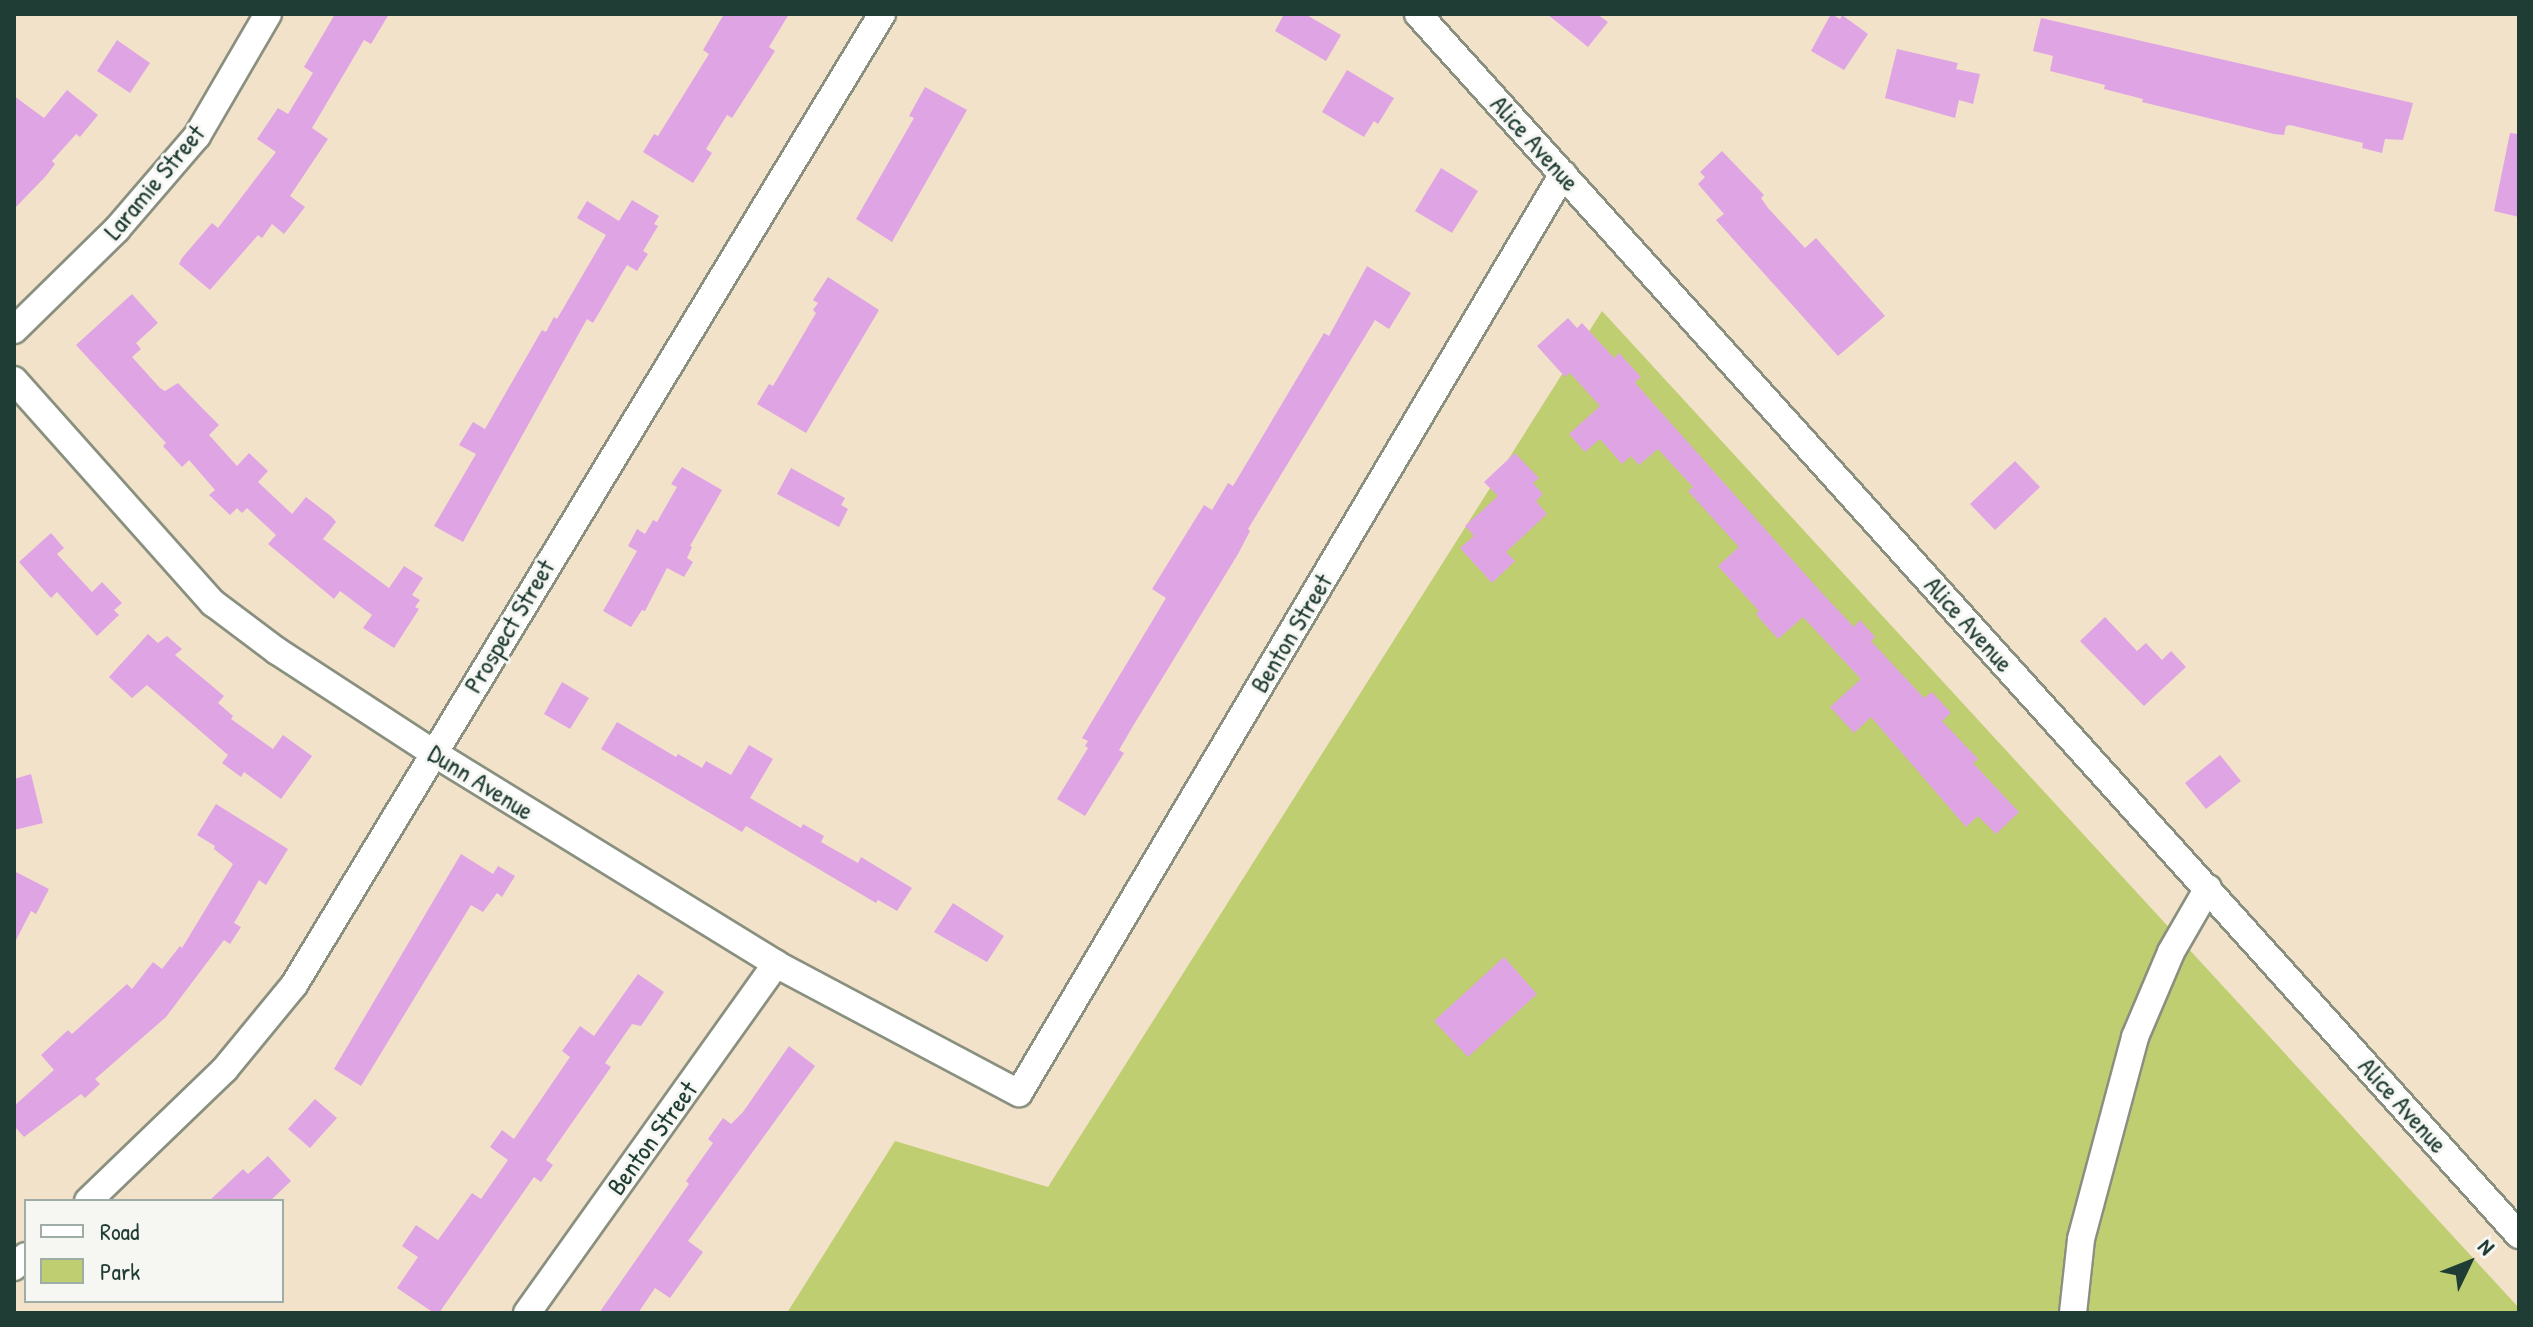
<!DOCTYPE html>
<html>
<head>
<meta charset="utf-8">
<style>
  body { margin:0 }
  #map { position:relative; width:2533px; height:1327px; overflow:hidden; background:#f3e2ca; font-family:"Patrick Hand",sans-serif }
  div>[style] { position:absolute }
  .green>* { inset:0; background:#bece71 }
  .building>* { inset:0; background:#dfa4e4 }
  .roads { filter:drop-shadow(2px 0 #89907f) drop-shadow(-2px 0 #89907f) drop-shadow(0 2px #89907f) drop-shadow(0 -2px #89907f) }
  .minor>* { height:26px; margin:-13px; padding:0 13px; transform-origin:13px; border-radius:13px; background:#fff }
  span { translate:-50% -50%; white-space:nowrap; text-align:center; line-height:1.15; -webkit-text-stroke:6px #f6f6f2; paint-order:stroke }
  .street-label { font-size:26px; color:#1f3d34 }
  .frame { position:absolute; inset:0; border:16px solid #1f3d34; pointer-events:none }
  .legend { position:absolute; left:24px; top:1199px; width:260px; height:104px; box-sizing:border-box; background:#f6f6f2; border:2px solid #a0aca6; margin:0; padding:10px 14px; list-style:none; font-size:24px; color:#1f3d34 }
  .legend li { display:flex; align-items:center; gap:16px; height:40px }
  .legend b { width:40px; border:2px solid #a0aca6 }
  .north { position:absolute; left:2429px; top:1223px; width:80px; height:80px; -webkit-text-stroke:6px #f6f6f2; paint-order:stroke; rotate:47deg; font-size:22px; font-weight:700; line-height:32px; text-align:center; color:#1f3d34 }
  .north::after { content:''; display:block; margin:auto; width:28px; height:36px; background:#1f3d34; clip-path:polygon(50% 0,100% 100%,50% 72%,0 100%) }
</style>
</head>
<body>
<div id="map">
  <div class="green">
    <i style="clip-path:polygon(1602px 311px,2519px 1308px,2519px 1313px,787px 1313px,895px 1141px,1048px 1187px)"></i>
  </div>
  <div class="building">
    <i style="clip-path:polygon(335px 14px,389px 14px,371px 44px,364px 40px,312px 128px,328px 139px,290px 196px,305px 207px,284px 234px,272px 224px,262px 238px,258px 235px,210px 290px,179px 264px,182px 258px,212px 223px,218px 228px,276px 152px,257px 139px,278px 108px,288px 114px,313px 73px,304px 67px)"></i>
    <i style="clip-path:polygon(724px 14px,789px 14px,769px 47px,775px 51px,732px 118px,727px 115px,706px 149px,712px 153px,693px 183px,643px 152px,654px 134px,658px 136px,709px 54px,703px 50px)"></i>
    <i style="clip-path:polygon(1284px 14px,1305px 14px,1341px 35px,1326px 61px,1275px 31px)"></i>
    <i style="clip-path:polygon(1547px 14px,1597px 14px,1608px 22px,1588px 47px)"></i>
    <i style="clip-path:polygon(1831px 14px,1840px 19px,1842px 15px,1868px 34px,1844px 70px,1811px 51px)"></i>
    <i style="clip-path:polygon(2041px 18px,2413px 103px,2403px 140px,2385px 139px,2382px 153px,2362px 148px,2363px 143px,2290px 125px,2286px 126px,2284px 135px,2274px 134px,2142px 102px,2143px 99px,2104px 89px,2105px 85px,2050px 71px,2053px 56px,2033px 51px)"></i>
    <i style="clip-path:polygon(117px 40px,150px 63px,130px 93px,97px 71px)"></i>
    <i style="clip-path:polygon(1897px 49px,1958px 63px,1956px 69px,1980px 74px,1973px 104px,1959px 100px,1955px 118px,1885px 98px)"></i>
    <i style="clip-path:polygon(1347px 70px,1394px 98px,1378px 124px,1374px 121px,1364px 137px,1322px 112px)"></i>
    <i style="clip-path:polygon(925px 87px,967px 110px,892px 242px,856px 219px,914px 118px,909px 116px)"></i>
    <i style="clip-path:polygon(67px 90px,98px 115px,80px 137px,76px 134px,52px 161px,55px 164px,46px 176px,14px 209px,14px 96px,44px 118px)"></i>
    <i style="clip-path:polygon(2510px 133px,2519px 134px,2519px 217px,2494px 211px)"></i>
    <i style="clip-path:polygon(1722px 151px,1764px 195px,1761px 198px,1768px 208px,1805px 248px,1816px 238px,1885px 316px,1838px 356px,1716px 220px,1724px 214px,1698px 184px,1705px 177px,1700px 172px)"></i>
    <i style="clip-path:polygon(1441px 168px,1478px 191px,1452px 233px,1415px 211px)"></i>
    <i style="clip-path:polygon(632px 200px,659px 216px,654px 224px,658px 226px,643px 251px,648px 254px,637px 271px,627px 265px,593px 323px,587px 319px,463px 542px,434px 526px,476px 454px,459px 445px,473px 422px,485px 429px,542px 330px,546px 332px,554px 317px,557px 319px,606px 235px,577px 218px,587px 201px,619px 221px)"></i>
    <i style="clip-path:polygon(1367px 266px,1411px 293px,1389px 329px,1375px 320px,1248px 529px,1250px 531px,1238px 554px,1133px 726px,1119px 750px,1124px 753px,1085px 816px,1057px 799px,1088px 748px,1085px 746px,1088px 741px,1082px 738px,1166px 598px,1152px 589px,1204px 505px,1212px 510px,1228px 483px,1233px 486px,1324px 333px,1329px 336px)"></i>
    <i style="clip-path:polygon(828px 277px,879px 310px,806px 433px,757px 404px,769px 384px,773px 386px,816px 313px,813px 310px,818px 303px,813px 300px)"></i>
    <i style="clip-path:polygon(132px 294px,158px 323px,136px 343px,141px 349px,132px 357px,160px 388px,165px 391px,178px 383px,203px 409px,219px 425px,209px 435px,237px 466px,249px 453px,268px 471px,258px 482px,292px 514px,306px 497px,332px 517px,336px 522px,323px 539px,389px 588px,404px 566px,423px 578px,412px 595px,420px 600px,415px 607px,419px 609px,394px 648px,363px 628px,372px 615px,340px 591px,334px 599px,268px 544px,276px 535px,247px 508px,242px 513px,237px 508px,230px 515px,209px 495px,215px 490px,189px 460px,182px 467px,163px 446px,166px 443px,76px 345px)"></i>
    <i style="clip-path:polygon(1568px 318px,1577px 328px,1582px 323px,1614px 358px,1619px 353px,1641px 377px,1635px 382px,1637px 385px,1821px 592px,1854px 627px,1860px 620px,1875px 637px,1871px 641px,1924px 698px,1932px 692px,1951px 713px,1942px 721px,1978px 759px,1973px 763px,2019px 812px,1996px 834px,1978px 816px,1966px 827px,1871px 717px,1854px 733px,1833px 710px,1830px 707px,1861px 679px,1803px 617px,1778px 639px,1761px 620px,1756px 614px,1759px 611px,1718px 566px,1739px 547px,1688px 491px,1693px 487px,1658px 449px,1639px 465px,1631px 456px,1622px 464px,1600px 439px,1585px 452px,1569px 434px,1600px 406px,1570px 373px,1565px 377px,1537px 346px)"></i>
    <i style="clip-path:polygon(1515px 453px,1539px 478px,1533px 483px,1543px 494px,1536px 501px,1547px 514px,1506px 552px,1515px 561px,1492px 583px,1460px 548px,1474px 536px,1465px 526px,1498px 496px,1484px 482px)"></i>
    <i style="clip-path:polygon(2015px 461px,2040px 487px,1995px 530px,1970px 504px)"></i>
    <i style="clip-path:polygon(682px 467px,722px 490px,690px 546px,692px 547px,687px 558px,693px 562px,684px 577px,667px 568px,645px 611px,642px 610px,631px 627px,603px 611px,637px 551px,628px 546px,637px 529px,645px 534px,653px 520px,657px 522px,677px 487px,671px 484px)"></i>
    <i style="clip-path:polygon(791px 468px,845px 498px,841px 505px,848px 509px,839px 527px,777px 494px)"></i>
    <i style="clip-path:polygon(51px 533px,64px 548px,57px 554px,92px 592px,102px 582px,122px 603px,114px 610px,119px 615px,97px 636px,57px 592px,51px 598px,19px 562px)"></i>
    <i style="clip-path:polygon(2105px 617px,2137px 651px,2146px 643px,2162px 660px,2171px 651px,2186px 667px,2144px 706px,2080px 641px)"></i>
    <i style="clip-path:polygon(148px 634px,158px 643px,167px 636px,182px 649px,175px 655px,224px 696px,218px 703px,233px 716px,231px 719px,273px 749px,283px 735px,312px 756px,281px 799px,244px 772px,241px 777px,222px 763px,228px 755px,147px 685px,132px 698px,109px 677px)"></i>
    <i style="clip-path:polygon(562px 682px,589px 698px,570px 729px,544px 714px)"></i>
    <i style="clip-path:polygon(617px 722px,676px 757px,678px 754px,702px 768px,706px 761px,731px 775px,749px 745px,773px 759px,750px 798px,801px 828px,803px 824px,824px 836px,821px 842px,858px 863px,861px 857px,912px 888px,897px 911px,878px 900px,876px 903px,746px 826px,742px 832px,601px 749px)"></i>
    <i style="clip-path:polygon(2220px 755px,2241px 781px,2206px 809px,2185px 783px)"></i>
    <i style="clip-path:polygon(31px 774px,43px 823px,14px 830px,14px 779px)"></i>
    <i style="clip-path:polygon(216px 804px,288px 849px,266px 885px,259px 880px,234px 923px,241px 927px,230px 944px,224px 940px,166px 1017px,95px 1079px,100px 1084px,85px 1098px,81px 1094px,24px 1137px,14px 1126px,14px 1106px,54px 1070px,41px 1055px,68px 1030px,72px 1034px,127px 984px,132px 989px,153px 962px,162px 969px,180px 946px,182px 948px,233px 864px,214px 849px,215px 846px,197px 835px)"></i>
    <i style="clip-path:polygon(461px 854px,493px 874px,498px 866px,515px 876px,502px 897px,497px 893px,483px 912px,471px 905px,361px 1086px,334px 1069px)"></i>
    <i style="clip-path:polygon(14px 871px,49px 889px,36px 914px,31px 911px,14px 944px)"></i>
    <i style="clip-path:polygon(953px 903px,1004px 936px,987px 962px,934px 932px)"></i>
    <i style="clip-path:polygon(1504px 957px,1537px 994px,1468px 1057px,1434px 1021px)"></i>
    <i style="clip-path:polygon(638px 974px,664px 992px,641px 1026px,632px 1024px,605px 1063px,611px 1067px,546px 1160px,553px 1165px,541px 1182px,534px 1177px,439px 1313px,434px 1313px,397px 1288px,418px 1257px,402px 1246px,416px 1225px,438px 1240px,472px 1193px,481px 1199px,508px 1160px,490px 1147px,502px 1130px,514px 1139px,570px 1057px,562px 1051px,580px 1026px,594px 1036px)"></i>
    <i style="clip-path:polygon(789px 1046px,815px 1066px,688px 1241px,703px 1252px,670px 1298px,655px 1288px,638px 1313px,599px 1313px,689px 1184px,686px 1181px,713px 1143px,708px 1139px,723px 1118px,731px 1124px,743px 1112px)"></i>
    <i style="clip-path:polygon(315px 1099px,337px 1118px,310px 1148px,288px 1129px)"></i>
    <i style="clip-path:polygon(268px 1156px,291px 1181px,270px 1201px,209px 1201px,243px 1169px,248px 1174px)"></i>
  </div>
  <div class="roads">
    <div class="minor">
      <i style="left:1418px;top:14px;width:1644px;rotate:47.96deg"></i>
      <i style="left:14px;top:330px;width:144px;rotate:-44.4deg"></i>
      <i style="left:117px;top:229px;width:123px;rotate:-49.3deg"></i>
      <i style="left:197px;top:136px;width:141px;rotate:-59.8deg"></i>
      <i style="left:14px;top:380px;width:299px;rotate:48.3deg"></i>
      <i style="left:213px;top:603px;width:80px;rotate:36.9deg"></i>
      <i style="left:277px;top:651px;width:185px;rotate:33.1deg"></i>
      <i style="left:432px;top:752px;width:404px;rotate:31.6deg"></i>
      <i style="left:776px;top:964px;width:275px;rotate:28deg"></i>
      <i style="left:1019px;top:1093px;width:1068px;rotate:-59.38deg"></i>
      <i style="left:88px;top:1201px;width:190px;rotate:-43.9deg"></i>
      <i style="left:225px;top:1069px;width:109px;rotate:-50.6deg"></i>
      <i style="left:294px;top:985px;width:1135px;rotate:-58.8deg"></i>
      <i style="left:14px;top:1267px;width:16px;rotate:-43deg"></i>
      <i style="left:527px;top:1313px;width:429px;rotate:-54.5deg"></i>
      <i style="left:2073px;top:1313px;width:74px;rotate:-83.8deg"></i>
      <i style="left:2081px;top:1239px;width:209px;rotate:-75deg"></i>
      <i style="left:2135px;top:1037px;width:92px;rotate:-67deg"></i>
      <i style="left:2171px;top:952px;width:74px;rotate:-60deg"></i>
    </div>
  </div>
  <div class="street-label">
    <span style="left:1535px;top:143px;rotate:48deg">Alice Avenue</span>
    <span style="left:154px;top:182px;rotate:-50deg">Laramie Street</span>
    <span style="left:1969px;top:624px;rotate:48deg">Alice Avenue</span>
    <span style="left:509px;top:626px;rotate:-59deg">Prospect Street</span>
    <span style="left:1291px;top:633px;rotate:-59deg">Benton Street</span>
    <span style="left:481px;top:782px;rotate:32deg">Dunn Avenue</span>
    <span style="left:2403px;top:1105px;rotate:48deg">Alice Avenue</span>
    <span style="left:652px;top:1138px;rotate:-54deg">Benton Street</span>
  </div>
  <div class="frame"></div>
  <ul class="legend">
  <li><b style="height:10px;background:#fff"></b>Road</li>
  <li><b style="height:22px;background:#bece71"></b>Park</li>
  </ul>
  <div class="north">N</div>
</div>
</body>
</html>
